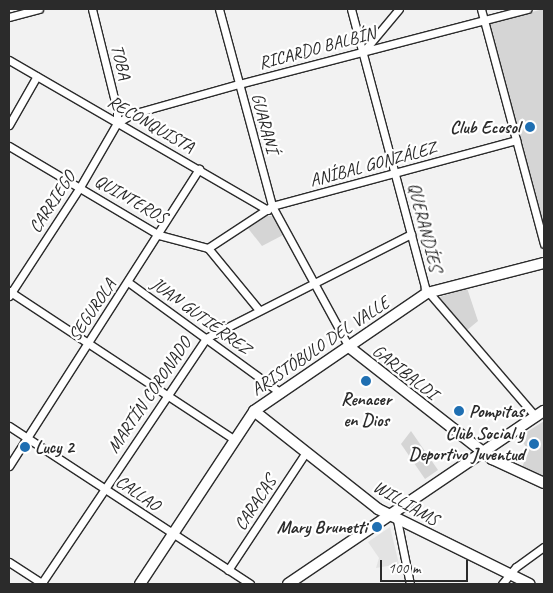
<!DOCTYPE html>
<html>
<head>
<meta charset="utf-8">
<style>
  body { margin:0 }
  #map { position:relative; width:553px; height:593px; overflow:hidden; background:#f2f2f2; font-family:Caveat,sans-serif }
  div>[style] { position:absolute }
  .built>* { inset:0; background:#e3e3e3 }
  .green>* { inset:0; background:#d5d5d5 }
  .roads { filter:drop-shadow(1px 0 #2b2b2b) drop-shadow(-1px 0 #2b2b2b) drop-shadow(0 1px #2b2b2b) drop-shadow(0 -1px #2b2b2b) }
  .street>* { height:7px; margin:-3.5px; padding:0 3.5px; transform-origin:3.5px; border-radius:3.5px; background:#fff }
  .secondary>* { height:10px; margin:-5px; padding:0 5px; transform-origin:5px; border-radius:5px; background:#fff }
  .dots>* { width:14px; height:14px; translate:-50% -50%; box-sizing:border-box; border:2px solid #fff; border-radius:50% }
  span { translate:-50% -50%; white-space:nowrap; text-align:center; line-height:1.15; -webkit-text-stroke:4.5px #fff; paint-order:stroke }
  .street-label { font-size:18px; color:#2b2b2b }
  .poi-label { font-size:18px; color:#2b2b2b; font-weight:700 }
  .right { translate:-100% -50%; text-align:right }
  .left { translate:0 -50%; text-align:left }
  .frame { position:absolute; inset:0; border:10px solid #2b2b2b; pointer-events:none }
  .scale { position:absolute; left:380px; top:560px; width:88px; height:22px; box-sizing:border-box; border:2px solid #2b2b2b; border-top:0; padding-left:6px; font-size:15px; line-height:18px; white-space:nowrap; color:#2b2b2b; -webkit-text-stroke:4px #fff; paint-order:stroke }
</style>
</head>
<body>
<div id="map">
  <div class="built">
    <i style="clip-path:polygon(390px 527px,399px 564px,376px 568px,379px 558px,368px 542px)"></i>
  </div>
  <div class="green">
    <i style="clip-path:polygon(544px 9px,544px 228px,488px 26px,491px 22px)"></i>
    <i style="clip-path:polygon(265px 215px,276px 217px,285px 234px,262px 246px,247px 227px)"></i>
    <i style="clip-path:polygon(467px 288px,478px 321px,466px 331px,437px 298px)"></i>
    <i style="clip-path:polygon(544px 421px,544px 477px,522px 467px,529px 451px,519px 437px)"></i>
    <i style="clip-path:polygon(411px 431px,438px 470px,425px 479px,401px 444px)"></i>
  </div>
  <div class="roads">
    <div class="street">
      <i style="left:219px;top:9px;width:204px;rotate:74.9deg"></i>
      <i style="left:272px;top:206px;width:161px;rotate:61.4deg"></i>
      <i style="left:351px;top:9px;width:289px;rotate:75.1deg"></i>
      <i style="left:425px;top:288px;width:170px;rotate:49.3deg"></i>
      <i style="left:481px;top:9px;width:243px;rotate:75deg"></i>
      <i style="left:9px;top:17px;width:31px;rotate:-15deg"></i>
      <i style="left:363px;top:52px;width:56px;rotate:-50.1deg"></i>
      <i style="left:9px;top:60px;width:299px;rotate:30.1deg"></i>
      <i style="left:117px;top:123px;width:17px;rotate:-31deg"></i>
      <i style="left:132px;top:114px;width:111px;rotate:-15.7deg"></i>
      <i style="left:239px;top:84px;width:298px;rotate:-14.6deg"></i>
      <i style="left:9px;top:125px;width:56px;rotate:-60.3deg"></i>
      <i style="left:9px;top:146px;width:174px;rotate:30.7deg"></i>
      <i style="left:159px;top:235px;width:51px;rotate:14.9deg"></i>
      <i style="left:208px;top:248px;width:77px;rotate:-33.3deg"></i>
      <i style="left:272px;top:206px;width:253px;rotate:-15.1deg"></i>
      <i style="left:208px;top:248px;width:80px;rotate:50.6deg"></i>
      <i style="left:128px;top:282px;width:189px;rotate:36deg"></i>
      <i style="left:9px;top:291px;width:271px;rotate:33.4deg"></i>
      <i style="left:9px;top:296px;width:130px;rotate:-56.9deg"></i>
      <i style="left:80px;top:187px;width:74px;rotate:-60deg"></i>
      <i style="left:117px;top:123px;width:13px;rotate:-90deg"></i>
      <i style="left:117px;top:110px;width:104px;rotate:-103.9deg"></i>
      <i style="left:9px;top:426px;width:288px;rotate:33.2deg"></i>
      <i style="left:9px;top:466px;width:353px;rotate:-57.4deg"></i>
      <i style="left:397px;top:520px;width:65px;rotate:78.5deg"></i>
      <i style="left:9px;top:562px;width:40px;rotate:32.9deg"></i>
      <i style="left:228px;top:570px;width:141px;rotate:-56.5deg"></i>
      <i style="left:41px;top:584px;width:296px;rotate:-56.1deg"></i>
      <i style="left:206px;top:338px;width:230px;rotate:-26.9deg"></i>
      <i style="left:502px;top:584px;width:22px;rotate:-51deg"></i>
      <i style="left:516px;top:567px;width:34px;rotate:-36deg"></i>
    </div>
    <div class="secondary">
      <i style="left:349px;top:347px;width:182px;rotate:38.1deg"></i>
      <i style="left:492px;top:459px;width:57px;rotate:24.8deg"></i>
      <i style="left:254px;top:411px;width:158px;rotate:38.3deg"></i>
      <i style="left:378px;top:509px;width:169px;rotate:26.3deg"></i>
      <i style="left:140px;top:584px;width:207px;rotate:-56.6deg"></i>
      <i style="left:254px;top:411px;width:209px;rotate:-34.3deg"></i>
      <i style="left:427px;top:293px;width:121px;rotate:-14.4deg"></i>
      <i style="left:288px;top:584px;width:309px;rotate:-34.1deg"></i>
    </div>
  </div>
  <div class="dots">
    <i style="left:530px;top:127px;background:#1f6fb2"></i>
    <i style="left:366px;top:381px;background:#1f6fb2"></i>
    <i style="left:459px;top:411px;background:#1f6fb2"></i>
    <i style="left:534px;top:444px;background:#1f6fb2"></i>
    <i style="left:25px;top:447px;background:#1f6fb2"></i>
    <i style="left:377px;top:527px;background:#1f6fb2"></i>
  </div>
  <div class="street-label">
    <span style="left:317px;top:48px;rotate:-15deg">RICARDO BALBÍN</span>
    <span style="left:121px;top:62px;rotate:76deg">TOBA</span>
    <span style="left:265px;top:123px;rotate:75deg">GUARANÍ</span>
    <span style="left:151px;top:124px;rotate:30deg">RECONQUISTA</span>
    <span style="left:373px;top:164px;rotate:-15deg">ANÍBAL GONZÁLEZ</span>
    <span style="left:131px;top:199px;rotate:30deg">QUINTEROS</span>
    <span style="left:52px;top:202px;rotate:-57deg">CARRIEGO</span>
    <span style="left:425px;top:227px;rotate:76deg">QUERANDÍES</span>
    <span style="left:92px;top:310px;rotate:-56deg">SEGUROLA</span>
    <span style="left:201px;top:316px;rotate:36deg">JUAN GUTIÉRREZ</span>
    <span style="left:320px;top:346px;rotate:-34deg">ARISTÓBULO DEL VALLE</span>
    <span style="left:405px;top:372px;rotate:38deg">GARIBALDI</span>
    <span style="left:149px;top:395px;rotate:-56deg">MARTÍN CORONADO</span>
    <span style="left:138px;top:493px;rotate:34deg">CALLAO</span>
    <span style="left:255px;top:503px;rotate:-57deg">CARACAS</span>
    <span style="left:406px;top:503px;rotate:30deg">WILLIAMS</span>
  </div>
  <div class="poi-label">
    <span class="right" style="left:520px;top:127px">Club Ecosol</span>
    <span style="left:366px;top:410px">Renacer<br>en Dios</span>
    <span class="left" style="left:469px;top:411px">Pompitas</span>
    <span class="right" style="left:524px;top:444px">Club Social y<br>Deportivo Juventud</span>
    <span class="left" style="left:35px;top:447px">Lucy 2</span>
    <span class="right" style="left:367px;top:527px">Mary Brunetti</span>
  </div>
  <div class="frame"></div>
  <div class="scale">100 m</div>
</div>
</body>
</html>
